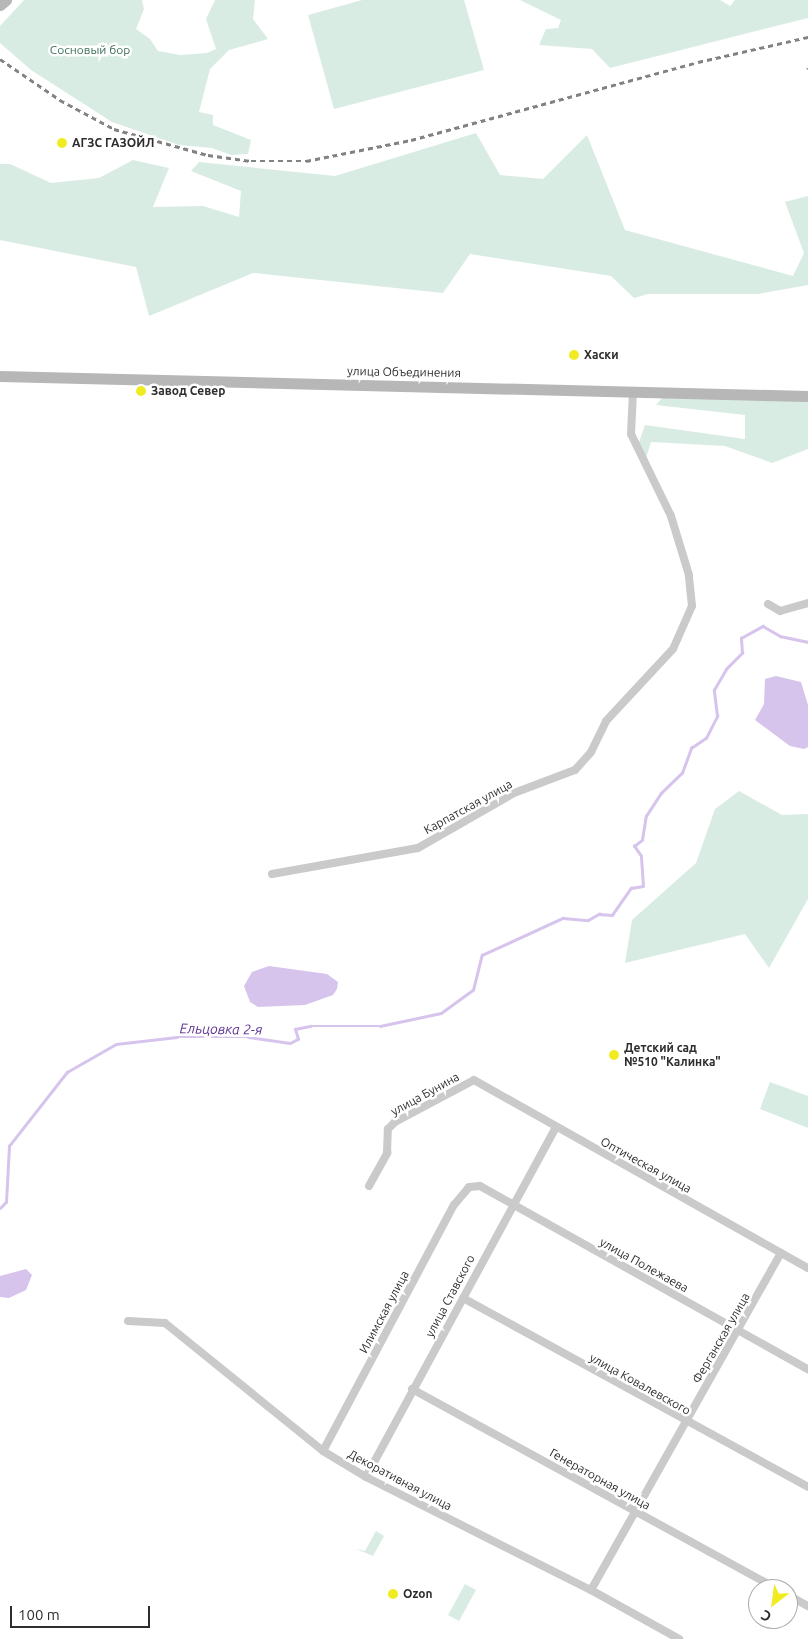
<!DOCTYPE html>
<html>
<head>
<meta charset="utf-8">
<style>
  body { margin:0 }
  #map { position:relative; width:808px; height:1639px; overflow:hidden; background:#fff; font-family:Ubuntu,sans-serif }
  div>[style] { position:absolute }
  .green>* { inset:0; background:#d9ece3 }
  .water>* { inset:0; background:#d6c4ed }
  .stream>* { height:2.5px; margin:-1.25px; padding:0 1.25px; transform-origin:1.25px; border-radius:1.25px; background:#d6c4ed }
  .street>* { height:8px; margin:-4px; padding:0 4px; transform-origin:4px; border-radius:4px; background:#cacaca }
  .secondary>* { height:11px; margin:-5.5px; padding:0 5.5px; transform-origin:5.5px; border-radius:5.5px; background:#b7b7b7 }
  .rail>* { height:2.5px; margin-top:-1.25px; transform-origin:0; background:repeating-linear-gradient(90deg,#828282 0 5px,transparent 0 9px) }
  .dots>* { width:14px; height:14px; translate:-50% -50%; box-sizing:border-box; border:2px solid #fff; border-radius:50% }
  span { translate:-50% -50%; white-space:nowrap; text-align:center; line-height:1.15; -webkit-text-stroke:5px #fff; paint-order:stroke }
  .park-label { font-size:12px; color:#386c56 }
  .poi-label { font-size:12px; color:#2d2d2d; font-weight:700 }
  .left { translate:0 -50%; text-align:left }
  .street-label { font-size:12px; color:#2d2d2d }
  .water-label { font-size:14px; color:#5f3694; font-style:italic }
  .north { position:absolute; left:748px; top:1579px; width:50px; height:50px; box-sizing:border-box; background:#fff; border:1px solid #ababab; border-radius:50%; rotate:210deg; font-size:14px; font-weight:700; line-height:20px; text-align:center; color:#2d2d2d }
  .north::after { content:''; display:block; margin:auto; width:18px; height:22px; background:#f1ec22; clip-path:polygon(50% 0,100% 100%,50% 72%,0 100%) }
  .scale { position:absolute; left:10px; top:1606px; width:140px; height:22px; box-sizing:border-box; border:2px solid #2d2d2d; border-top:0; padding-left:6px; font-size:15px; line-height:18px; white-space:nowrap; color:#2d2d2d; -webkit-text-stroke:4px #fff; paint-order:stroke }
</style>
</head>
<body>
<div id="map">
  <div class="green">
    <i style="clip-path:polygon(24px 0,142px 0,144px 9px,136px 29px,150px 39px,158px 51px,180px 55px,207px 53px,216px 49px,206px 19px,215px 0,255px 0,253px 19px,268px 39px,229px 50px,210px 69px,199px 112px,213px 115px,213px 125px,251px 140px,248px 154px,231px 155px,212px 148px,179px 145px,112px 122px,31px 70px,0 43px,0 26px)"></i>
    <i style="clip-path:polygon(362px 0,464px 0,484px 70px,334px 109px,308px 15px)"></i>
    <i style="clip-path:polygon(520px 0,720px 0,730px 6px,735px 0,808px 0,808px 18px,610px 68px,592px 49px,539px 45px,546px 29px,558px 28px,561px 20px)"></i>
    <i style="clip-path:polygon(476px 133px,500px 175px,543px 179px,587px 135px,625px 230px,793px 276px,804px 253px,785px 202px,808px 196px,808px 285px,758px 294px,648px 294px,634px 298px,611px 276px,470px 254px,443px 293px,253px 273px,149px 316px,136px 267px,0 240px,0 164px,10px 164px,51px 183px,99px 178px,133px 160px,169px 168px,153px 207px,203px 206px,239px 217px,241px 191px,191px 171px,199px 162px,335px 176px)"></i>
    <i style="clip-path:polygon(662px 398px,808px 401px,808px 449px,772px 463px,725px 446px,651px 442px,646px 458px,639px 442px,645px 425px,745px 439px,745px 415px,656px 405px)"></i>
    <i style="clip-path:polygon(739px 791px,782px 815px,808px 814px,808px 899px,769px 968px,745px 934px,625px 963px,632px 920px,696px 863px,715px 809px)"></i>
    <i style="clip-path:polygon(770px 1082px,808px 1096px,808px 1128px,760px 1109px)"></i>
    <i style="clip-path:polygon(376px 1531px,384px 1536px,373px 1556px,356px 1549px,365px 1551px)"></i>
    <i style="clip-path:polygon(465px 1584px,476px 1590px,459px 1621px,448px 1615px)"></i>
  </div>
  <div class="water">
    <i style="clip-path:polygon(776px 676px,801px 682px,808px 705px,808px 747px,804px 749px,790px 746px,755px 720px,764px 704px,765px 679px)"></i>
    <i style="clip-path:polygon(269px 966px,327px 974px,338px 982px,337px 989px,333px 995px,305px 1005px,258px 1007px,250px 1002px,244px 986px,252px 972px)"></i>
    <i style="clip-path:polygon(26px 1269px,32px 1275px,26px 1290px,9px 1298px,0 1297px,0 1276px)"></i>
  </div>
  <div class="stream">
    <i style="left:0;top:1208px;width:8px;rotate:-45deg"></i>
    <i style="left:6px;top:1202px;width:56px;rotate:-86.9deg"></i>
    <i style="left:9px;top:1146px;width:94px;rotate:-51.9deg"></i>
    <i style="left:67px;top:1072px;width:56px;rotate:-29.7deg"></i>
    <i style="left:116px;top:1044px;width:61px;rotate:-6.5deg"></i>
    <i style="left:177px;top:1037px;width:71px"></i>
    <i style="left:248px;top:1037px;width:42px;rotate:8.1deg"></i>
    <i style="left:290px;top:1043px;width:9px;rotate:-27deg"></i>
    <i style="left:298px;top:1039px;width:10px;rotate:-107deg"></i>
    <i style="left:295px;top:1029px;width:16px;rotate:-11deg"></i>
    <i style="left:311px;top:1026px;width:69px"></i>
    <i style="left:380px;top:1026px;width:62px;rotate:-12deg"></i>
    <i style="left:441px;top:1013px;width:39px;rotate:-36deg"></i>
    <i style="left:473px;top:990px;width:36px;rotate:-76deg"></i>
    <i style="left:482px;top:955px;width:89px;rotate:-24.6deg"></i>
    <i style="left:563px;top:918px;width:25px;rotate:5deg"></i>
    <i style="left:588px;top:920px;width:13px;rotate:-29deg"></i>
    <i style="left:599px;top:914px;width:13px;rotate:4deg"></i>
    <i style="left:612px;top:915px;width:33px;rotate:-55deg"></i>
    <i style="left:631px;top:888px;width:12px;rotate:-9deg"></i>
    <i style="left:643px;top:886px;width:30px;rotate:-94deg"></i>
    <i style="left:641px;top:856px;width:12px;rotate:-125deg"></i>
    <i style="left:634px;top:846px;width:10px;rotate:-37deg"></i>
    <i style="left:642px;top:840px;width:24px;rotate:-81deg"></i>
    <i style="left:646px;top:816px;width:27px;rotate:-57deg"></i>
    <i style="left:661px;top:793px;width:29px;rotate:-44deg"></i>
    <i style="left:682px;top:773px;width:27px;rotate:-70deg"></i>
    <i style="left:691px;top:748px;width:18px;rotate:-34deg"></i>
    <i style="left:706px;top:738px;width:25px;rotate:-63deg"></i>
    <i style="left:717px;top:716px;width:26px;rotate:-97deg"></i>
    <i style="left:714px;top:690px;width:24px;rotate:-60deg"></i>
    <i style="left:726px;top:669px;width:23px;rotate:-45deg"></i>
    <i style="left:742px;top:653px;width:15px;rotate:-94deg"></i>
    <i style="left:741px;top:638px;width:25px;rotate:-29deg"></i>
    <i style="left:763px;top:626px;width:20px;rotate:30deg"></i>
    <i style="left:780px;top:636px;width:29px;rotate:12deg"></i>
  </div>
  <div class="street">
    <i style="left:768px;top:604px;width:14px;rotate:30deg"></i>
    <i style="left:780px;top:611px;width:29px;rotate:-16deg"></i>
    <i style="left:272px;top:874px;width:148px;rotate:-10.1deg"></i>
    <i style="left:418px;top:848px;width:111px;rotate:-29.8deg"></i>
    <i style="left:514px;top:793px;width:65px;rotate:-20.7deg"></i>
    <i style="left:575px;top:770px;width:24px;rotate:-48deg"></i>
    <i style="left:591px;top:752px;width:34px;rotate:-64deg"></i>
    <i style="left:606px;top:721px;width:98px;rotate:-47.1deg"></i>
    <i style="left:673px;top:649px;width:47px;rotate:-66.2deg"></i>
    <i style="left:692px;top:606px;width:31px;rotate:-96deg"></i>
    <i style="left:689px;top:575px;width:62px;rotate:-107deg"></i>
    <i style="left:671px;top:516px;width:91px;rotate:-116deg"></i>
    <i style="left:631px;top:434px;width:43px;rotate:-87.3deg"></i>
    <i style="left:369px;top:1186px;width:38px;rotate:-61deg"></i>
    <i style="left:387px;top:1153px;width:24px;rotate:-88deg"></i>
    <i style="left:388px;top:1129px;width:10px;rotate:-45deg"></i>
    <i style="left:395px;top:1122px;width:89px;rotate:-28deg"></i>
    <i style="left:474px;top:1080px;width:383px;rotate:29.4deg"></i>
    <i style="left:463px;top:1298px;width:393px;rotate:28.7deg"></i>
    <i style="left:128px;top:1321px;width:37px;rotate:3deg"></i>
    <i style="left:165px;top:1323px;width:203px;rotate:39deg"></i>
    <i style="left:323px;top:1451px;width:50px;rotate:31.2deg"></i>
    <i style="left:366px;top:1477px;width:252px;rotate:26.7deg"></i>
    <i style="left:591px;top:1590px;width:101px;rotate:29.1deg"></i>
    <i style="left:412px;top:1389px;width:416px;rotate:28.7deg"></i>
    <i style="left:323px;top:1451px;width:279px;rotate:-62deg"></i>
    <i style="left:454px;top:1205px;width:23px;rotate:-50deg"></i>
    <i style="left:469px;top:1187px;width:11px;rotate:-5deg"></i>
    <i style="left:480px;top:1186px;width:376px;rotate:29.2deg"></i>
    <i style="left:366px;top:1477px;width:398px;rotate:-61.5deg"></i>
    <i style="left:591px;top:1590px;width:387px;rotate:-60.6deg"></i>
    <i style="left:788px;top:1595px;width:23px;rotate:29deg"></i>
  </div>
  <div class="secondary">
    <i style="left:0;top:5px;width:8px;rotate:-40deg"></i>
    <i style="left:0;top:376px;width:808px;rotate:1.42deg"></i>
  </div>
  <div class="rail">
    <i style="left:0;top:59px;width:73px;rotate:34.3deg"></i>
    <i style="left:60px;top:100px;width:61px;rotate:28.2deg"></i>
    <i style="left:114px;top:129px;width:98px;rotate:15.5deg"></i>
    <i style="left:208px;top:155px;width:43px;rotate:7.9deg"></i>
    <i style="left:251px;top:161px;width:55px"></i>
    <i style="left:306px;top:161px;width:107px;rotate:-11.3deg"></i>
    <i style="left:411px;top:140px;width:297px;rotate:-15.2deg"></i>
    <i style="left:698px;top:62px;width:113px;rotate:-12.8deg"></i>
    <i style="left:807px;top:69px;width:1px;rotate:-45deg"></i>
  </div>
  <div class="dots">
    <i style="left:62px;top:143px;background:#f1ec22"></i>
    <i style="left:574px;top:355px;background:#f1ec22"></i>
    <i style="left:141px;top:391px;background:#f1ec22"></i>
    <i style="left:614px;top:1055px;background:#f1ec22"></i>
    <i style="left:393px;top:1594px;background:#f1ec22"></i>
  </div>
  <div class="park-label">
    <span style="left:90px;top:50px">Сосновый бор</span>
  </div>
  <div class="poi-label">
    <span class="left" style="left:72px;top:143px">АГЗС ГАЗОЙЛ</span>
    <span class="left" style="left:584px;top:355px">Хаски</span>
    <span class="left" style="left:151px;top:391px">Завод Север</span>
    <span class="left" style="left:624px;top:1055px">Детский сад<br>№510 "Калинка"</span>
    <span class="left" style="left:403px;top:1594px">Ozon</span>
  </div>
  <div class="street-label">
    <span style="left:404px;top:372px;rotate:1deg">улица Объединения</span>
    <span style="left:468px;top:807px;rotate:-29deg">Карпатская улица</span>
    <span style="left:425px;top:1094px;rotate:-29deg">улица Бунина</span>
    <span style="left:646px;top:1165px;rotate:29deg">Оптическая улица</span>
    <span style="left:644px;top:1265px;rotate:29deg">улица Полежаева</span>
    <span style="left:450px;top:1296px;rotate:-62deg">улица Ставского</span>
    <span style="left:384px;top:1312px;rotate:-62deg">Илимская улица</span>
    <span style="left:721px;top:1338px;rotate:-60deg">Ферганская улица</span>
    <span style="left:640px;top:1384px;rotate:29deg">улица Ковалевского</span>
    <span style="left:600px;top:1479px;rotate:29deg">Генераторная улица</span>
    <span style="left:400px;top:1480px;rotate:28deg">Декоративная улица</span>
  </div>
  <div class="water-label">
    <span style="left:221px;top:1029px;rotate:1deg">Ельцовка 2-я</span>
  </div>
  <div class="north">С</div>
  <div class="scale">100 m</div>
</div>
</body>
</html>
